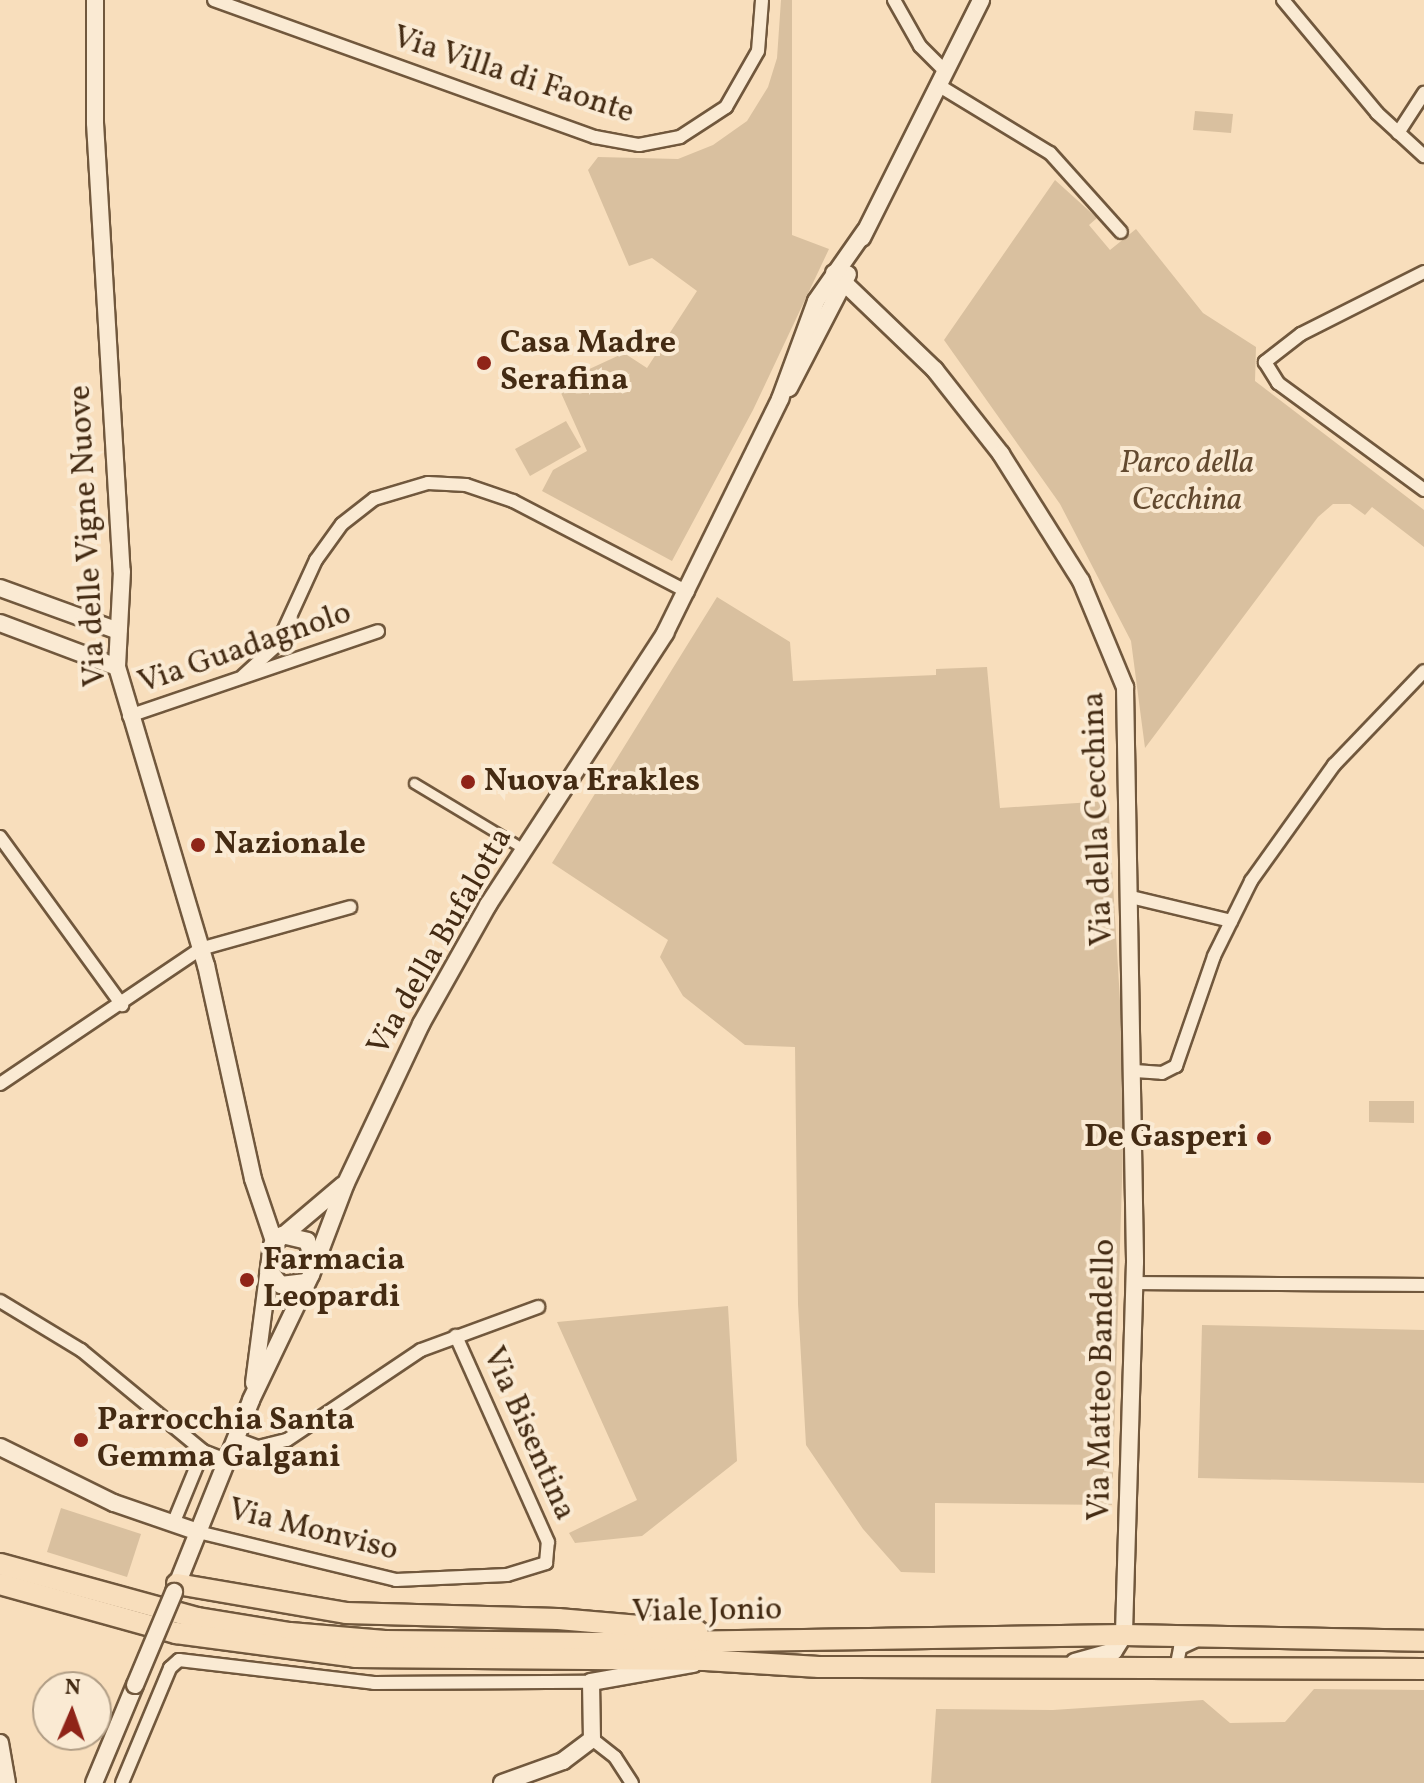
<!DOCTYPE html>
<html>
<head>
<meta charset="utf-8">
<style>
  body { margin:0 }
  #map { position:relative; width:1424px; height:1783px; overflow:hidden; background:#f8debc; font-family:Vollkorn,serif }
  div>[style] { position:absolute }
  .green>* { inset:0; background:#d9c09f }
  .roads { filter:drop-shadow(2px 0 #71583d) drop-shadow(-2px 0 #71583d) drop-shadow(0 2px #71583d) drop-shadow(0 -2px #71583d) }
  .pedestrian>* { height:9px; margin:-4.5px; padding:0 4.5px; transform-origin:4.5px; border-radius:4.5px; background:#faead3 }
  .minor>* { height:12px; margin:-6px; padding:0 6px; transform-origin:6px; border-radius:6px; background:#faead3 }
  .tertiary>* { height:16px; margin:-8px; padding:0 8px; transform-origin:8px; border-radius:8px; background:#faead3 }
  .primary>* { height:20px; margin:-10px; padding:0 10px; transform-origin:10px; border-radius:10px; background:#f8debc }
  .bridges { filter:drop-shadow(2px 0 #71583d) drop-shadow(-2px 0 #71583d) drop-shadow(0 2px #71583d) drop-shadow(0 -2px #71583d) }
  .tertiary-bridge>* { height:16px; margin:-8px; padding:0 8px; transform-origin:8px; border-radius:8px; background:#faead3 }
  .dots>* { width:22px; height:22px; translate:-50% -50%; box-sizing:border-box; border:4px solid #faead3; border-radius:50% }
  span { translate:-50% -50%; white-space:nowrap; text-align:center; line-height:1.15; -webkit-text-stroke:8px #faead3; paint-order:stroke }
  .street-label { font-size:32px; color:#442b13 }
  .poi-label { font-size:32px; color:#442b13; font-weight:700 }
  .left { translate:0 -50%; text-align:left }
  .right { translate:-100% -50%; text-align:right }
  .park-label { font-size:32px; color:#62492f; font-style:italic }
  .north { position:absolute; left:32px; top:1671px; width:80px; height:80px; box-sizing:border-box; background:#faead3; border:2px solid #b19e86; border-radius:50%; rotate:2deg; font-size:22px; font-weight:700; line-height:32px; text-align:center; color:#442b13 }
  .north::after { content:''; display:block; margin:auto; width:28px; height:36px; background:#8f2418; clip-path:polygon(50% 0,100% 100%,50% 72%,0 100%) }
</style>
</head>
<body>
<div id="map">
  <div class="green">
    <i style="clip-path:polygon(781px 0,792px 0,792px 235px,829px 249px,753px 410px,672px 561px,542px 491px,553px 470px,587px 451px,557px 384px,624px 353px,647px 368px,697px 291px,652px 258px,629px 266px,588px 170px,598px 157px,678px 159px,713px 145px,747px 121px,768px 87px,777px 58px)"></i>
    <i style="clip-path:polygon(1195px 111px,1233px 114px,1231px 133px,1193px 130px)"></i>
    <i style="clip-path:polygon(1055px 180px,1097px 218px,1089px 225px,1110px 250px,1136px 229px,1203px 313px,1256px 347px,1255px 381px,1424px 510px,1424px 547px,1372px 507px,1365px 515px,1350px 504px,1333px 504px,1318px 517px,1145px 748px,1131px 641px,1060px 504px,944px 340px)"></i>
    <i style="clip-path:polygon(566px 421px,581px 447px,530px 476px,515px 449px)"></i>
    <i style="clip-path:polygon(717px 597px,790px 642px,793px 681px,936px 675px,936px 669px,987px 667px,1000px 808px,1108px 801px,1125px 1084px,1112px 1505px,935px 1503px,935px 1573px,901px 1572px,863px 1529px,806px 1445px,798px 1304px,795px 1047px,745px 1045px,683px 996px,660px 957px,668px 940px,552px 863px)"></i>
    <i style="clip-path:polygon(1369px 1101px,1414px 1101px,1414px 1123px,1369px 1122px)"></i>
    <i style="clip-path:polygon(728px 1306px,737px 1461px,642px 1536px,575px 1543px,569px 1533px,637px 1500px,557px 1322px)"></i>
    <i style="clip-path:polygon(1202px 1325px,1424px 1330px,1424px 1483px,1198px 1478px)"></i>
    <i style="clip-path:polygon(61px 1508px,141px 1534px,127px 1577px,47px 1552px)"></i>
    <i style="clip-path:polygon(1314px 1689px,1424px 1690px,1424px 1783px,931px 1783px,936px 1709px,1053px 1710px,1203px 1700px,1230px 1723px,1285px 1722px)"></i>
  </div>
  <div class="roads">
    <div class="pedestrian">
      <i style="left:414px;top:783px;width:128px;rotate:31deg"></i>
    </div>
    <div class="minor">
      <i style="left:214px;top:0;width:405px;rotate:19.8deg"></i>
      <i style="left:595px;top:137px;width:45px;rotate:10.3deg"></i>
      <i style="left:639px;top:145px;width:42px;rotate:-11deg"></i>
      <i style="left:680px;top:137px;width:55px;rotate:-33.1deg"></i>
      <i style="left:726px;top:107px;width:64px;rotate:-60.3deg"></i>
      <i style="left:758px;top:51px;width:51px;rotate:-85.5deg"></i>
      <i style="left:894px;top:0;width:53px;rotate:60.5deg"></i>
      <i style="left:920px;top:46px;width:35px;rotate:45deg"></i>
      <i style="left:1283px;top:0;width:147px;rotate:50.2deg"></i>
      <i style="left:1377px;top:113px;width:64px;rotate:42.5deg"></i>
      <i style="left:938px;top:85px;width:131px;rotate:31.3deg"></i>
      <i style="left:1050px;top:153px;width:106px;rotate:48.1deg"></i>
      <i style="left:1398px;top:133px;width:48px;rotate:-57deg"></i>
      <i style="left:1424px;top:272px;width:138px;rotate:153.2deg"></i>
      <i style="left:1301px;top:334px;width:46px;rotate:142.1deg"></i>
      <i style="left:1265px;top:362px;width:25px;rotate:58deg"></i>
      <i style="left:1278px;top:383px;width:181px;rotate:36.2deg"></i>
      <i style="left:243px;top:676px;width:46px;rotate:-42.4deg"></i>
      <i style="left:277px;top:645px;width:94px;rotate:-65.4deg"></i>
      <i style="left:316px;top:560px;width:44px;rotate:-54.2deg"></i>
      <i style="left:342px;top:524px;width:41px;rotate:-38deg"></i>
      <i style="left:374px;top:499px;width:56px;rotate:-16.5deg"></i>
      <i style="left:428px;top:483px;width:38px;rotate:3deg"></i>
      <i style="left:466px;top:485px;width:50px;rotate:18.8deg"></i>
      <i style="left:513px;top:501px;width:197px;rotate:27.5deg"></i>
      <i style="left:129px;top:716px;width:263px;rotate:-18.8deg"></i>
      <i style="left:0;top:837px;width:208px;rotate:54deg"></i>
      <i style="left:1131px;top:897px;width:103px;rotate:13.5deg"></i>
      <i style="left:1135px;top:1071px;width:27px;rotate:4deg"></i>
      <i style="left:1162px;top:1073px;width:16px;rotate:-27deg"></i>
      <i style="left:1176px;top:1066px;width:116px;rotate:-70.9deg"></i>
      <i style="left:1214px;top:956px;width:84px;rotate:-63.7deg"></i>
      <i style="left:1251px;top:881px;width:143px;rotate:-54.4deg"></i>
      <i style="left:1334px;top:765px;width:130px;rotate:-46.2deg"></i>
      <i style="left:0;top:1084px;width:241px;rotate:-34deg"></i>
      <i style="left:200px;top:949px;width:156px;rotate:-15.6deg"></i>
      <i style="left:1135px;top:1283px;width:289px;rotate:0.4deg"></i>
      <i style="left:0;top:1301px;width:95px;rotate:31.2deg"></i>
      <i style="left:81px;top:1350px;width:158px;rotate:39.6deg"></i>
      <i style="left:203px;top:1451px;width:26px;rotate:21deg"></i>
      <i style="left:236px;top:1439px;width:23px;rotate:20deg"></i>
      <i style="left:258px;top:1447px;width:30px;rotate:-14deg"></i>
      <i style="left:287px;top:1440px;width:161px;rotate:-33.9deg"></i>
      <i style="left:421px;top:1350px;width:125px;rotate:-20.2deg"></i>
      <i style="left:173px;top:1524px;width:79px;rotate:-67.7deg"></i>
      <i style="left:198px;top:1532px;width:204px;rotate:13.6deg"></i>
      <i style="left:396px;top:1580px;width:111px;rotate:-2.6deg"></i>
      <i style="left:507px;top:1575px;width:41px;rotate:-17.1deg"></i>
      <i style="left:546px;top:1563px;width:21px;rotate:-85deg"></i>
      <i style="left:548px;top:1542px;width:226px;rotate:-114.1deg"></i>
      <i style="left:1176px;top:1669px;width:21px;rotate:-79deg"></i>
      <i style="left:1180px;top:1648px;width:19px;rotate:-25deg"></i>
      <i style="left:592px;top:1739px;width:29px;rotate:38deg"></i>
      <i style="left:615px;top:1757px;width:31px;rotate:57deg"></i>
      <i style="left:122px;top:1783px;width:125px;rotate:-67.3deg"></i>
      <i style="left:170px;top:1668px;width:12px;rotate:-42deg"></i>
      <i style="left:179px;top:1660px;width:196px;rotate:6.7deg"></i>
      <i style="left:374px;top:1683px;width:217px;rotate:-0.3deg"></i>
    </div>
    <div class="tertiary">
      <i style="left:95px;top:0;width:123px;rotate:90deg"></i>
      <i style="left:95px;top:123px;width:449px;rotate:86.6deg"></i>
      <i style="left:122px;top:571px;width:96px;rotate:93deg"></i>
      <i style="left:117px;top:667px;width:311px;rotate:73.4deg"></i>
      <i style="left:206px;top:965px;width:219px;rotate:77.6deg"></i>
      <i style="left:253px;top:1179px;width:65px;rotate:71.3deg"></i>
      <i style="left:862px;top:238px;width:266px;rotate:-63.4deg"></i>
      <i style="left:834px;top:273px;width:140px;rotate:43.8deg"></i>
      <i style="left:935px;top:370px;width:107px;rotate:51.8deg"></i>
      <i style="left:1001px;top:454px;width:150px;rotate:57.8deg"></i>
      <i style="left:1081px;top:581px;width:115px;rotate:67.5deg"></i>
      <i style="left:1125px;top:687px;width:575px;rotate:89deg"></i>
      <i style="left:1135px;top:1262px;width:373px;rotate:91.7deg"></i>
      <i style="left:1124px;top:1635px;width:19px;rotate:122deg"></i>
      <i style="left:1114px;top:1651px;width:41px;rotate:164.6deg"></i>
      <i style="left:789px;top:388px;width:128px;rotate:-62.6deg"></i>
      <i style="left:0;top:588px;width:126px;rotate:20deg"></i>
      <i style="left:0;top:623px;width:125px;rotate:20.6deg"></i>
      <i style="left:282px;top:1235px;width:26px;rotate:13deg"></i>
      <i style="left:307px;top:1241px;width:21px;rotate:71deg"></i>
      <i style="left:270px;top:1272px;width:17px;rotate:50deg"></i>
      <i style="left:281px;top:1285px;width:25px;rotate:-7deg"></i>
      <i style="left:254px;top:1383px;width:139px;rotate:-82.6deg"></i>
      <i style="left:272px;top:1245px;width:93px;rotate:-40.2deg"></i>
      <i style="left:0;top:1447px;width:127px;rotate:26.2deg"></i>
      <i style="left:114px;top:1503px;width:89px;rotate:19deg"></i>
      <i style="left:174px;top:1592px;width:207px;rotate:-68.1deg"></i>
      <i style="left:251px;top:1400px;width:139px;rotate:-64.4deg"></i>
      <i style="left:311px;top:1275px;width:98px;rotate:-69.2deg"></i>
      <i style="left:346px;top:1183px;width:176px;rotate:-64.7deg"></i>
      <i style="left:421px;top:1024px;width:137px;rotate:-60.6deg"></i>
      <i style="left:488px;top:905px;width:325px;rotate:-56.9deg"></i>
      <i style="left:665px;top:633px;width:261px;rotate:-63.8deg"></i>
      <i style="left:780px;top:399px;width:104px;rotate:-69.8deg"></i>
      <i style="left:816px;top:301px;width:85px;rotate:-55deg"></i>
      <i style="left:0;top:1743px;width:41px;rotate:80.1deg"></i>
      <i style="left:94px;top:1783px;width:106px;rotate:-67.3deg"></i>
      <i style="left:502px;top:1783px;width:65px;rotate:-19.8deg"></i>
      <i style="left:563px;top:1761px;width:36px;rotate:-37deg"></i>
      <i style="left:592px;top:1739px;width:57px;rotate:-91deg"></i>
      <i style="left:591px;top:1682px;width:104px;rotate:-10deg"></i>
    </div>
    <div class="primary">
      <i style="left:0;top:1564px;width:205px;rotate:15.3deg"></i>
      <i style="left:198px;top:1618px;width:93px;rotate:9.3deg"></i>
      <i style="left:290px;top:1633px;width:95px;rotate:4.8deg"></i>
      <i style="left:385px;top:1641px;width:221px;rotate:0.5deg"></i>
      <i style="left:606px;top:1643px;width:518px;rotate:-0.88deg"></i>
      <i style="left:1124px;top:1635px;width:300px;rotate:1.1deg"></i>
      <i style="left:0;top:1584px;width:183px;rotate:15.6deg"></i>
      <i style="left:176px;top:1633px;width:181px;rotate:7.6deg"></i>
      <i style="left:355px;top:1657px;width:350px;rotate:0.5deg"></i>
      <i style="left:705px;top:1660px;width:114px;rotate:3.5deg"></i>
      <i style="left:819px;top:1667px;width:605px;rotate:0.19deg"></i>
      <i style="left:177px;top:1584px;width:171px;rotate:9.7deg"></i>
      <i style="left:346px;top:1613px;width:212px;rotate:1.6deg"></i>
      <i style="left:558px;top:1619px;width:140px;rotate:4.9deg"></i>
    </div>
  </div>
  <div class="bridges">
    <div class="tertiary-bridge">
      <i style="left:135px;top:1685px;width:101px;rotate:-67.2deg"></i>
    </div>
  </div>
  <div class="dots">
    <i style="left:484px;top:363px;background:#8f2418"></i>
    <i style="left:468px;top:782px;background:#8f2418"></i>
    <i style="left:198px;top:845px;background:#8f2418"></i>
    <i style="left:1264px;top:1138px;background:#8f2418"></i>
    <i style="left:247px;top:1280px;background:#8f2418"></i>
    <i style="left:81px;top:1440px;background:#8f2418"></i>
  </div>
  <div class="street-label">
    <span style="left:513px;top:76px;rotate:18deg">Via Villa di Faonte</span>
    <span style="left:89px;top:536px;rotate:-93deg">Via delle Vigne Nuove</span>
    <span style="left:245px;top:649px;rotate:-19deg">Via Guadagnolo</span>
    <span style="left:1099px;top:819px;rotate:-92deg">Via della Cecchina</span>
    <span style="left:441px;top:942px;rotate:-60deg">Via della Bufalotta</span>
    <span style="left:1103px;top:1380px;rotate:-89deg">Via Matteo Bandello</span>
    <span style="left:528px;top:1434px;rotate:66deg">Via Bisentina</span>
    <span style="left:313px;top:1531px;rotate:14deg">Via Monviso</span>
    <span style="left:707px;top:1612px;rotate:-1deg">Viale Jonio</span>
  </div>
  <div class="poi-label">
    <span class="left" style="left:500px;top:363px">Casa Madre<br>Serafina</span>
    <span class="left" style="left:484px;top:782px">Nuova Erakles</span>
    <span class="left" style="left:214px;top:845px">Nazionale</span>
    <span class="right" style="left:1248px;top:1138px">De Gasperi</span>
    <span class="left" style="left:263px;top:1280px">Farmacia<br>Leopardi</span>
    <span class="left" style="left:97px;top:1440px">Parrocchia Santa<br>Gemma Galgani</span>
  </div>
  <div class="park-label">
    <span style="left:1187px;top:483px">Parco della<br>Cecchina</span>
  </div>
  <div class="north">N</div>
</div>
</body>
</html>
